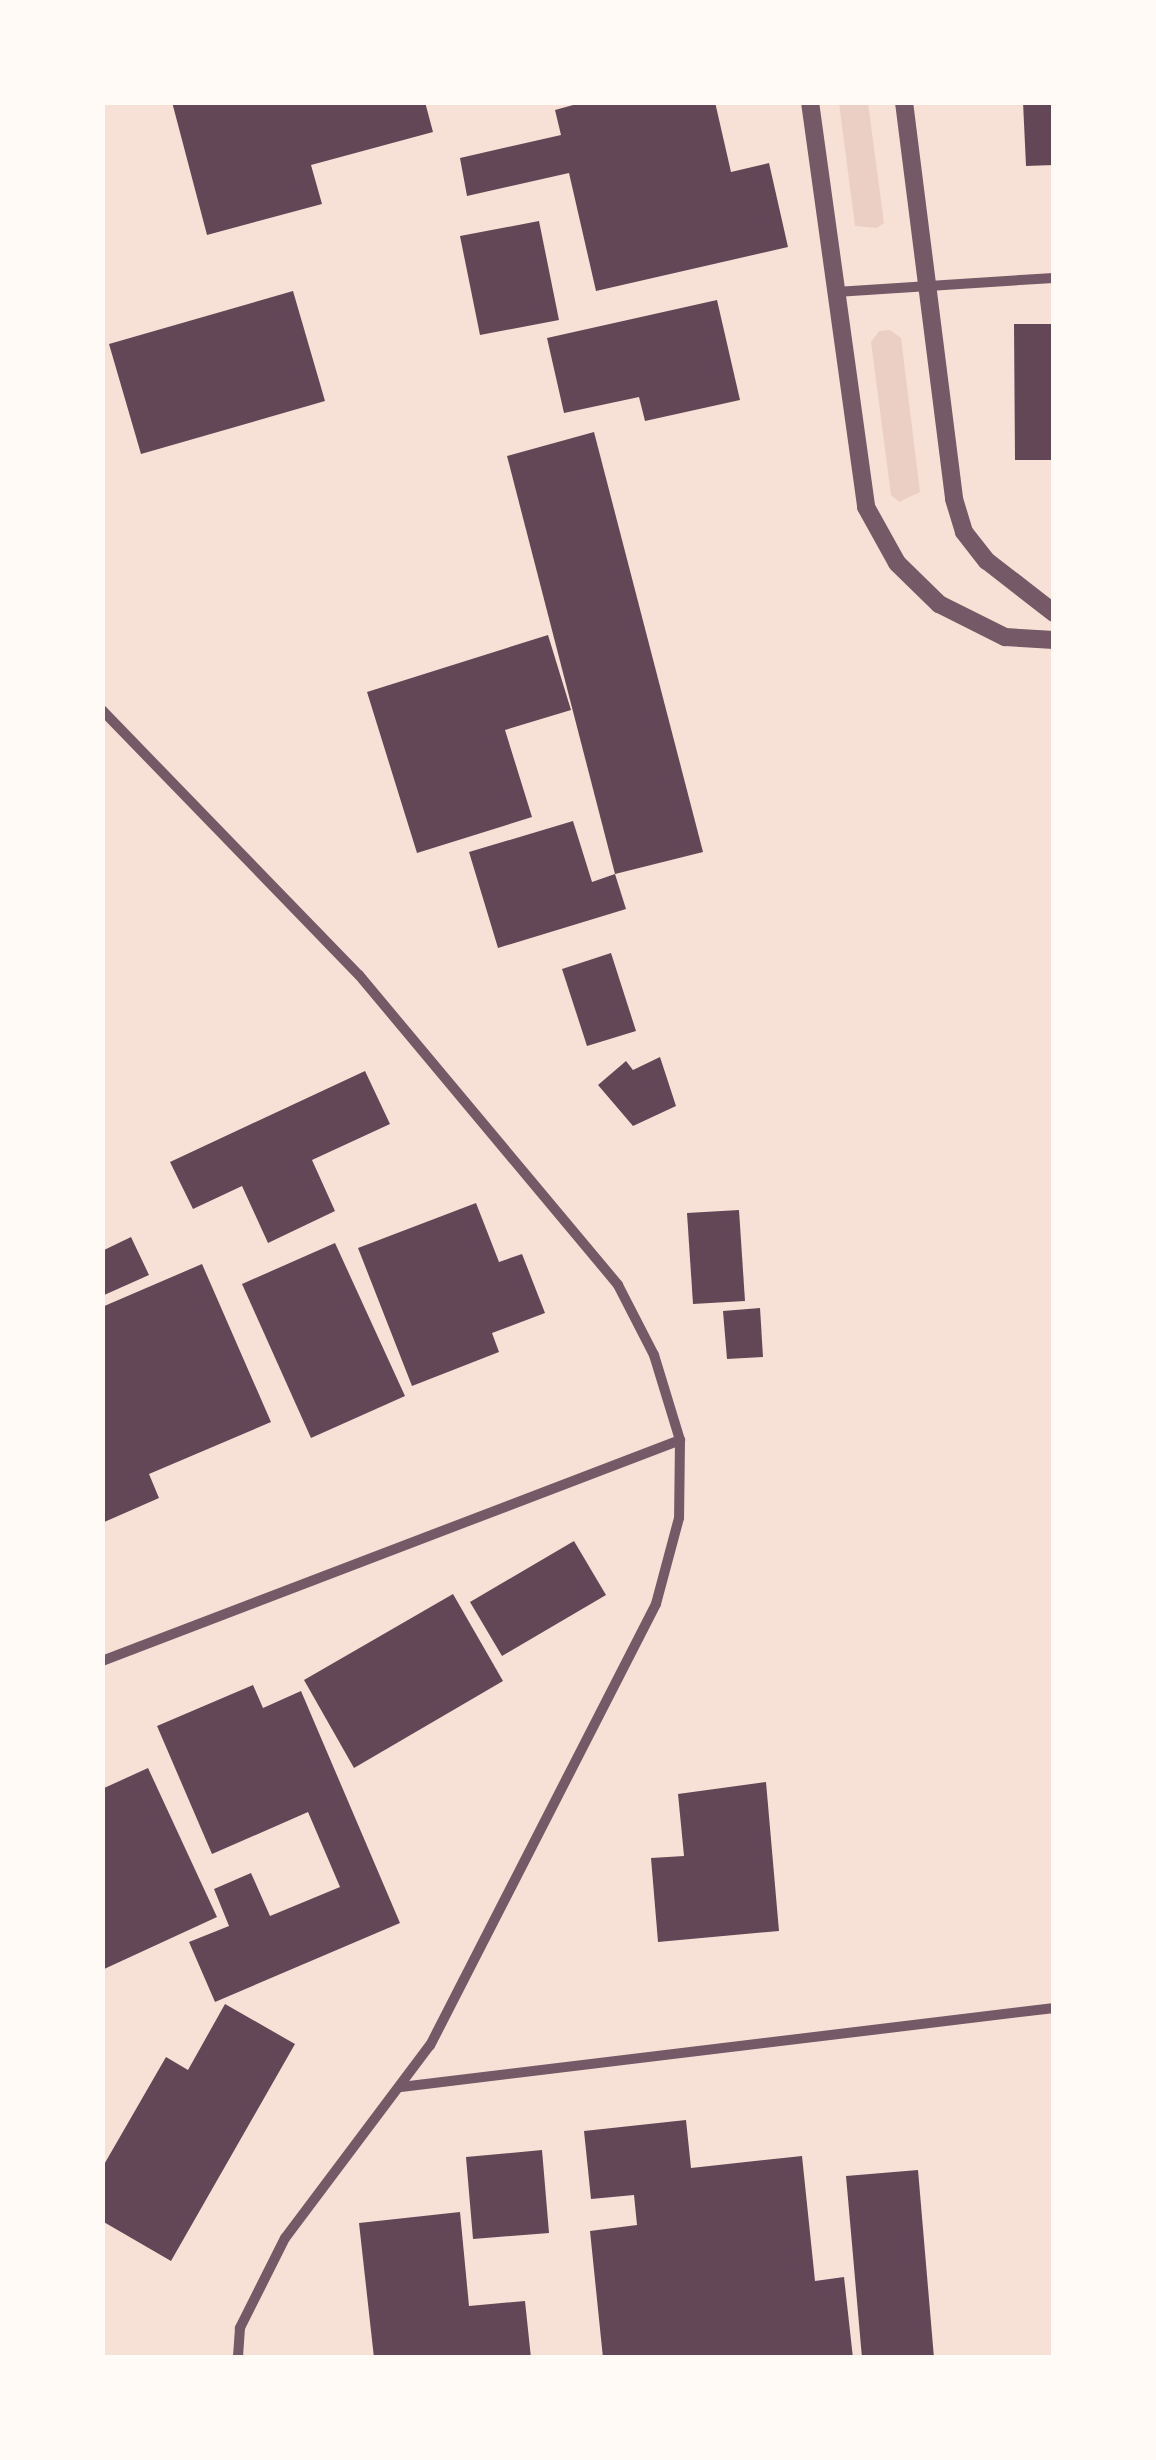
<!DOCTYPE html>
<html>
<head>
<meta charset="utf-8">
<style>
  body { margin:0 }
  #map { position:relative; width:1156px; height:2460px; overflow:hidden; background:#f7e1d7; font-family:"PT Sans",sans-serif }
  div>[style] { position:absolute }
  .green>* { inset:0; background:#ebcfc5 }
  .building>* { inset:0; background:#644757 }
  .minor>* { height:10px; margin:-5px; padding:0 5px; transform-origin:5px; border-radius:5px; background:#755966 }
  .tertiary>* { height:18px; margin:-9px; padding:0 9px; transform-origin:9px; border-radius:9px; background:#755966 }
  span { translate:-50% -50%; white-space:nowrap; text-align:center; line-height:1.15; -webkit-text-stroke:9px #fffaf5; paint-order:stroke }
  .frame { position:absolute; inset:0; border:105px solid #fffaf5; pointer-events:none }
</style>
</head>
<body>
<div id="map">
  <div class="green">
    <i style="clip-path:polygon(839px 103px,868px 103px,884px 223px,877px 228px,855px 226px)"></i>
    <i style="clip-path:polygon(890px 330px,901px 338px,920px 492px,899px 502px,891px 495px,871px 342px,879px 331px)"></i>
  </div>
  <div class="building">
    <i style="clip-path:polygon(172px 102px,425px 102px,433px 132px,311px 165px,322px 204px,207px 235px)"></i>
    <i style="clip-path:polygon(584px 102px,715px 102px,731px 172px,769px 163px,788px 247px,596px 291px,569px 173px,467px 196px,460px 158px,561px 135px,555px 110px)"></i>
    <i style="clip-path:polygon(1023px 102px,1054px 102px,1054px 165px,1026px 166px)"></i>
    <i style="clip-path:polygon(539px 221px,559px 320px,480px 335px,460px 236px)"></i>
    <i style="clip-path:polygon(293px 291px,325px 401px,141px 454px,109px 344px)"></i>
    <i style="clip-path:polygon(717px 300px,740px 400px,645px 421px,639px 397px,564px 413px,547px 338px)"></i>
    <i style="clip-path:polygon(1014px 324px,1054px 324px,1054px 460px,1015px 460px)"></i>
    <i style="clip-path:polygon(594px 432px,703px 852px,615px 874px,507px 456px)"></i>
    <i style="clip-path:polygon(548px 635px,571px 710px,505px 730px,532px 817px,417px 853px,367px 692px)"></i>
    <i style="clip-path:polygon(573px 821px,592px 882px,615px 874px,626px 909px,498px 948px,469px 852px)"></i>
    <i style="clip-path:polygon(611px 953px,636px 1031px,587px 1046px,562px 969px)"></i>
    <i style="clip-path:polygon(660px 1057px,676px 1106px,633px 1126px,598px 1085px,626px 1061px,633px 1070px)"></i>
    <i style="clip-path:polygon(365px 1071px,390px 1124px,312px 1160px,335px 1211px,268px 1243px,242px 1186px,193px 1209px,170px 1162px)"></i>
    <i style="clip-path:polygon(476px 1203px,499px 1262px,522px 1254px,545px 1313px,492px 1333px,499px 1352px,412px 1386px,358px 1248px)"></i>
    <i style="clip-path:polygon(739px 1210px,745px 1301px,693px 1304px,687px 1213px)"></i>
    <i style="clip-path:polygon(131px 1237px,149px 1275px,102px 1296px,102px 1251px)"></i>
    <i style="clip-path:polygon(335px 1243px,405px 1396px,311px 1438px,242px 1284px)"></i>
    <i style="clip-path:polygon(202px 1264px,271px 1422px,149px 1474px,159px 1498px,102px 1523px,102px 1307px)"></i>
    <i style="clip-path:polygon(760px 1308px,763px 1357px,727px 1359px,723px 1311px)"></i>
    <i style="clip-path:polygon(574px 1541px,606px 1595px,502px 1656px,470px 1602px)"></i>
    <i style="clip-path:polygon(453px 1594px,503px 1681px,354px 1768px,304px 1680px)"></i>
    <i style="clip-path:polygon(253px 1685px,263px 1708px,301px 1691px,400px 1923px,215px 2002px,189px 1942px,229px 1926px,214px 1889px,251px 1873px,270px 1916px,340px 1887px,308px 1812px,212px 1854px,157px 1726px)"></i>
    <i style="clip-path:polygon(148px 1768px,217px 1917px,102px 1970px,102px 1789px)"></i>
    <i style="clip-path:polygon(766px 1782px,779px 1931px,658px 1942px,651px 1858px,684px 1856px,678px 1794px)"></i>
    <i style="clip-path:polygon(225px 2004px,295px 2044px,171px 2261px,102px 2221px,102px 2168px,166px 2057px,188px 2070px)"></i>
    <i style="clip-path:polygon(686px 2120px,691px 2168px,802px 2156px,815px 2281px,844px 2277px,853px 2358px,603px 2358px,590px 2231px,637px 2225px,634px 2195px,591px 2199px,584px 2131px)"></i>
    <i style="clip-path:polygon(542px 2150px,549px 2233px,473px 2239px,466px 2157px)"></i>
    <i style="clip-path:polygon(918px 2170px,934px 2358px,862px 2358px,846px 2176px)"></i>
    <i style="clip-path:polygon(460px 2212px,469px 2306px,525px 2301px,531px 2358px,374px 2358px,359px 2223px)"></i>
  </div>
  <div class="minor">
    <i style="left:836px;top:292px;width:218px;rotate:-3.7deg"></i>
    <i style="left:102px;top:710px;width:369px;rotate:45.9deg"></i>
    <i style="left:359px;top:975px;width:404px;rotate:50.1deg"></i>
    <i style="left:618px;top:1285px;width:79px;rotate:62.8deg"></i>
    <i style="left:654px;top:1355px;width:89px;rotate:73deg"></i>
    <i style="left:680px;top:1440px;width:78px;rotate:90.7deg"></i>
    <i style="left:679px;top:1518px;width:89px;rotate:105deg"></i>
    <i style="left:656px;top:1604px;width:496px;rotate:117.1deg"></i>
    <i style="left:430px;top:2045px;width:241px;rotate:126.9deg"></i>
    <i style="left:285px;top:2238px;width:101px;rotate:116.6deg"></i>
    <i style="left:240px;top:2328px;width:30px;rotate:94deg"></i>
    <i style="left:102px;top:1661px;width:619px;rotate:-20.92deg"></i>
    <i style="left:401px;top:2087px;width:658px;rotate:-6.9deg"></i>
  </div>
  <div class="tertiary">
    <i style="left:810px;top:102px;width:409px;rotate:82.1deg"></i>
    <i style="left:866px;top:507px;width:64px;rotate:61deg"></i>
    <i style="left:897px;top:563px;width:59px;rotate:44.3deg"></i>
    <i style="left:939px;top:604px;width:74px;rotate:26.6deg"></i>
    <i style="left:1005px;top:637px;width:49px;rotate:3.5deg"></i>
    <i style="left:904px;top:102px;width:400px;rotate:82.8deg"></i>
    <i style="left:954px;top:499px;width:34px;rotate:73deg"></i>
    <i style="left:964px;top:532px;width:37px;rotate:52deg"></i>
    <i style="left:987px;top:561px;width:85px;rotate:37.8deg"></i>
  </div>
  <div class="frame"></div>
</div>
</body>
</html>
